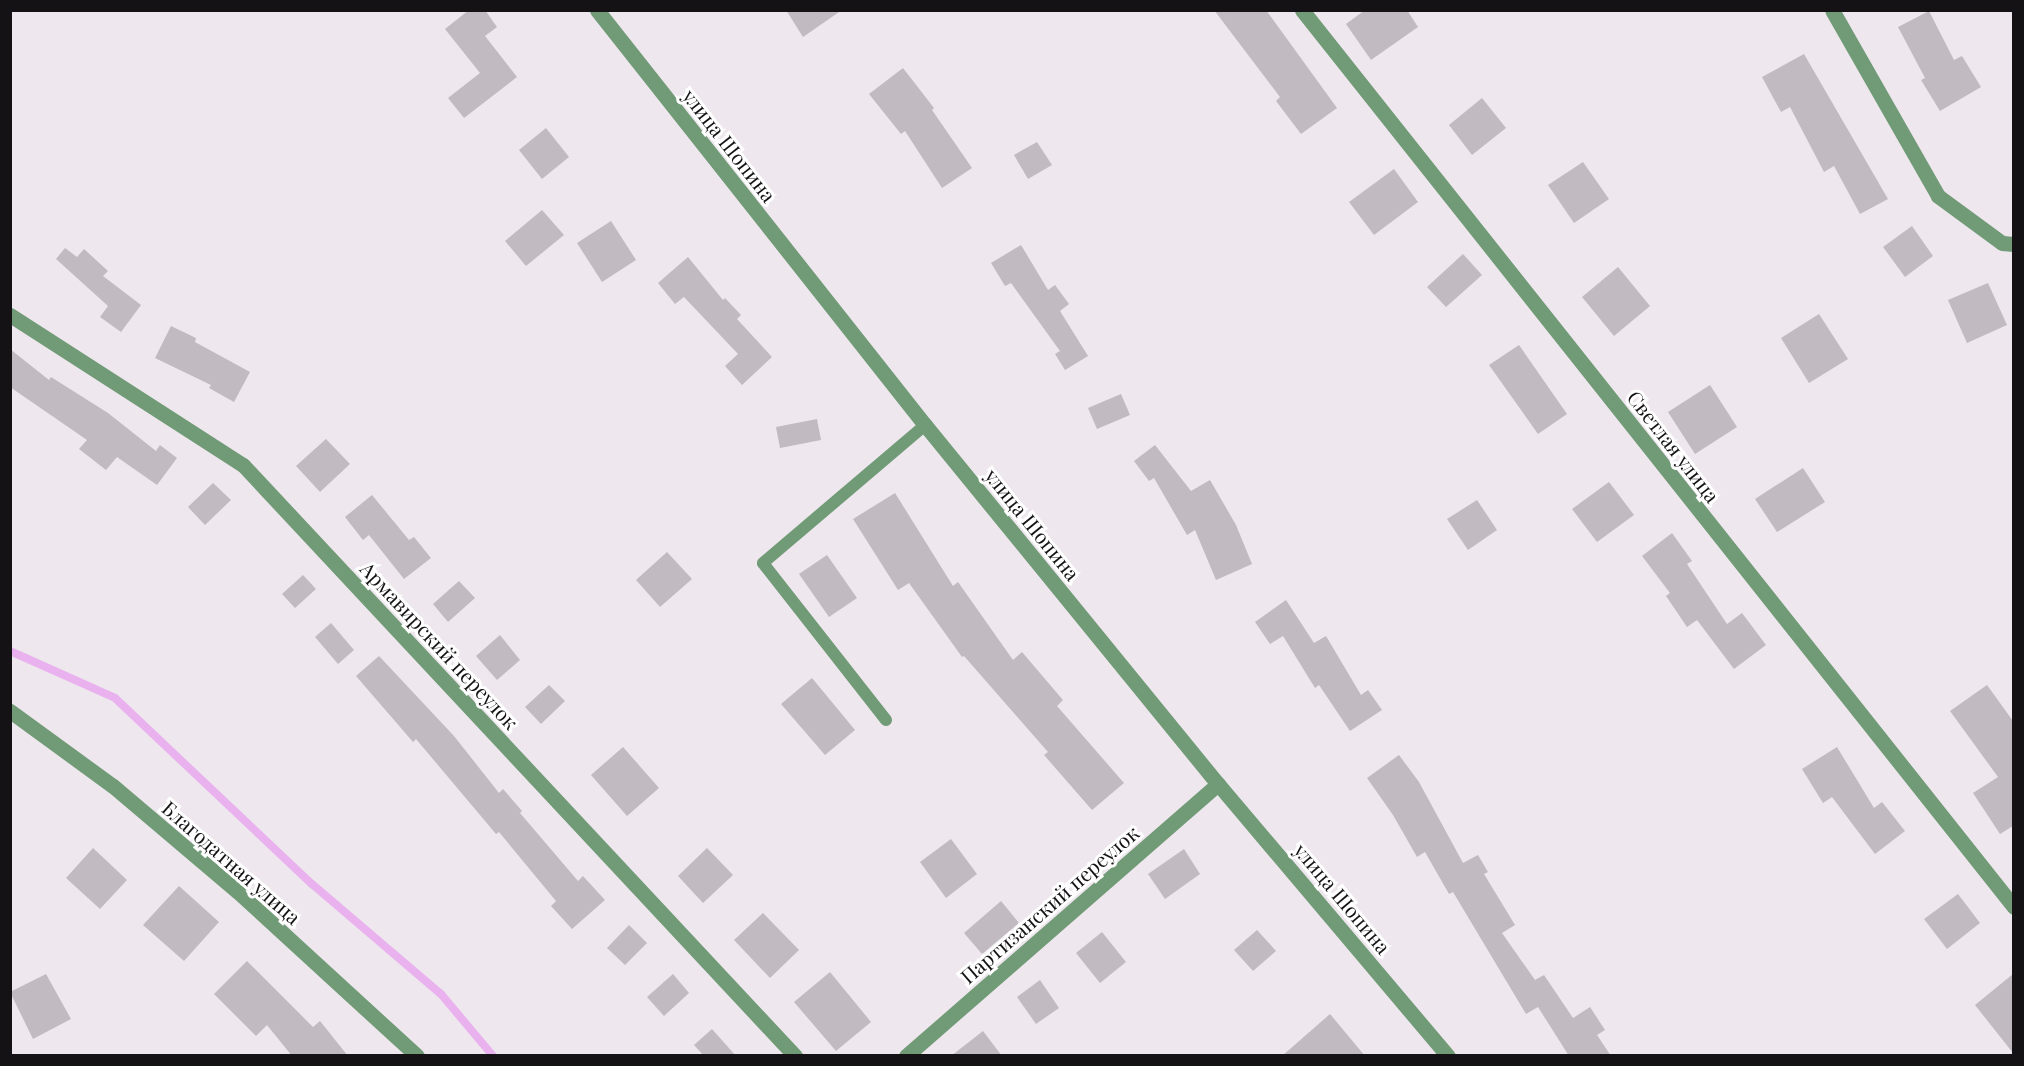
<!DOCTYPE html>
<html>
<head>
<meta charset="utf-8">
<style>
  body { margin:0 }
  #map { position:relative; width:2024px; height:1066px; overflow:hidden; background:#eee7ee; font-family:"Playfair Display",serif }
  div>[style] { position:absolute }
  .stream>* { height:8px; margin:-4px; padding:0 4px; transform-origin:4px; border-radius:4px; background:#e9b2ee }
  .building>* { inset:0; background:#c1bac1 }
  .lane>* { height:12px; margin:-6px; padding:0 6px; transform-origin:6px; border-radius:6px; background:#709b76 }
  .street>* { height:15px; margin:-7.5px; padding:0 7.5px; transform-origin:7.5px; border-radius:7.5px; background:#709b76 }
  span { translate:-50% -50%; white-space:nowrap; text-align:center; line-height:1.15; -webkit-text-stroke:6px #fff; paint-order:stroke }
  .street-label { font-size:20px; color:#141214 }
  .frame { position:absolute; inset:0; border:12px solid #141214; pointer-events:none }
</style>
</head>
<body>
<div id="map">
  <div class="stream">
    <i style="left:10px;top:651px;width:115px;rotate:24.1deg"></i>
    <i style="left:115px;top:698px;width:271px;rotate:43.4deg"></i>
    <i style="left:312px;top:884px;width:170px;rotate:40.5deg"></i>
    <i style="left:441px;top:994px;width:81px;rotate:50deg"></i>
  </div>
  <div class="building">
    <i style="clip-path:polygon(469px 10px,485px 10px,497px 27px,485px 36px,517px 77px,464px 118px,448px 98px,480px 73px,445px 29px)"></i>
    <i style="clip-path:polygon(786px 10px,842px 10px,803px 37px)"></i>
    <i style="clip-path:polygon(1214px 10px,1266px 10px,1337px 108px,1301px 134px,1276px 101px,1280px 97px)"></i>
    <i style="clip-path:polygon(1365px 10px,1407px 10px,1418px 27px,1371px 60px,1346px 24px)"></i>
    <i style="clip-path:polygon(1929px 11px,1954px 60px,1962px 56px,1981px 87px,1940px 111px,1921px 80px,1925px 78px,1898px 27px)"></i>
    <i style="clip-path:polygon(1804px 54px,1888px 199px,1860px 214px,1834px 166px,1824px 172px,1790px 107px,1781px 112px,1762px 77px)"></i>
    <i style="clip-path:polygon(903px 68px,934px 108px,932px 110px,972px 168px,942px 188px,905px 131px,901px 134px,869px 94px)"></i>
    <i style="clip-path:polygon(1482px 98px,1506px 128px,1472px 155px,1449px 125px)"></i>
    <i style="clip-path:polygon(546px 128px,569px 157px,542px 179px,519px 150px)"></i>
    <i style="clip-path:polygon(1037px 142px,1052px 165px,1028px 179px,1014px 155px)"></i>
    <i style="clip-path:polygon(1583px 162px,1609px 199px,1574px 223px,1548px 185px)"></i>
    <i style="clip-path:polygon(1394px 169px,1418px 202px,1374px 235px,1349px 202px)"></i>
    <i style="clip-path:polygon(542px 210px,564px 235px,526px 266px,505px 241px)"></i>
    <i style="clip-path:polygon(611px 221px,636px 260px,602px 282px,577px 243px)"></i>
    <i style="clip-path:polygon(1912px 226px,1933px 256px,1905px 277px,1883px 247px)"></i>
    <i style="clip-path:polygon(1021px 245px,1048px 290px,1055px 285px,1069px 304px,1060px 311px,1088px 356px,1065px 370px,1055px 354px,1060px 351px,1011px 283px,1005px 286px,991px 263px)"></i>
    <i style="clip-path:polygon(65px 248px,77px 257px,84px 249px,108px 271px,103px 276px,141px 305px,121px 332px,100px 317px,108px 306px,56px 259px)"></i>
    <i style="clip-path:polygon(1463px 254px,1482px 275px,1446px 307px,1427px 287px)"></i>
    <i style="clip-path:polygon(688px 257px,723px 300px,725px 298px,741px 315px,737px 319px,772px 357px,742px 385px,725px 366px,738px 354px,684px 297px,675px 304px,658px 283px)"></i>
    <i style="clip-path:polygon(1618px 267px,1650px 306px,1614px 336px,1582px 297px)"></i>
    <i style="clip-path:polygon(1988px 283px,2007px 325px,1967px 343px,1948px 300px)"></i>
    <i style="clip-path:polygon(1819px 314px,1848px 359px,1809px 383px,1781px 338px)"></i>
    <i style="clip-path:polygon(171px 326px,196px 338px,195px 342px,250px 372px,234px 402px,209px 388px,211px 385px,155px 358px)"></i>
    <i style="clip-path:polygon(1519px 345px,1567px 414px,1538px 434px,1489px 365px)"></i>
    <i style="clip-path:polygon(10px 349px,49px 380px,51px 377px,108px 413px,156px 451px,160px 445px,177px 458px,157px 485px,117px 457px,106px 470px,79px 449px,87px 440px,10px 387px)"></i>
    <i style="clip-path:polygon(1710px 385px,1737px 427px,1695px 454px,1668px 412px)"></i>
    <i style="clip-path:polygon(1121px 394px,1130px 415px,1097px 429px,1088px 408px)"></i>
    <i style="clip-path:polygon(817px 419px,821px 440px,780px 448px,776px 427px)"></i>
    <i style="clip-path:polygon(326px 439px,350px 464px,320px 492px,296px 466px)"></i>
    <i style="clip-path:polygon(1155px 445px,1191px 491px,1210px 480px,1236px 525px,1252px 564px,1216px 580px,1195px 530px,1187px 535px,1154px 478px,1149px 481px,1134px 461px)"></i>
    <i style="clip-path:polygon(1803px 468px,1825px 502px,1777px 532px,1755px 499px)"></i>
    <i style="clip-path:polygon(1609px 482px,1634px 515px,1597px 542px,1572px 509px)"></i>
    <i style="clip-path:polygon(213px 483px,231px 500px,205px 525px,188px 507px)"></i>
    <i style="clip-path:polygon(895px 493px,953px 586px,958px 582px,1013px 660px,1022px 652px,1063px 700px,1057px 706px,1124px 783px,1092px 810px,1044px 755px,1048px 752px,964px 656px,962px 657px,909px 583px,898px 590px,853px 519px)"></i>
    <i style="clip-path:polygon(372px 495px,409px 540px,414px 537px,431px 558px,404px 579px,369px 535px,363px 540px,345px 517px)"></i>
    <i style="clip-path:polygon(1477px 500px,1497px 530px,1468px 550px,1447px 519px)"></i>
    <i style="clip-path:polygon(1672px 533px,1692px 561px,1687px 564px,1727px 624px,1742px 613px,1766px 645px,1734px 669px,1697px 620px,1687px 627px,1666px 596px,1670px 593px,1642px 556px)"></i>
    <i style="clip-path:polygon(667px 552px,692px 579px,660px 607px,636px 580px)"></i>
    <i style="clip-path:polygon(827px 555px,857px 598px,829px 617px,799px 574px)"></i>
    <i style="clip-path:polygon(303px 575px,316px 589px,295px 608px,282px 594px)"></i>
    <i style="clip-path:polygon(459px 581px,475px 598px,448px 622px,433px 604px)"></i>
    <i style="clip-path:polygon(1286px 600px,1314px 643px,1326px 636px,1361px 695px,1368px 690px,1382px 710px,1350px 731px,1319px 685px,1315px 688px,1283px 636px,1270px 644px,1255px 622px)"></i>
    <i style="clip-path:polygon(331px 623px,354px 650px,338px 664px,315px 637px)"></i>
    <i style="clip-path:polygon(500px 635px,520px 660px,497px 680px,476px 656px)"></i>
    <i style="clip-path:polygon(379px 656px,454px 736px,499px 793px,503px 789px,522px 811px,520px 813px,578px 881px,583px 876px,605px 900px,572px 929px,551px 906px,556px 901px,499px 832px,496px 834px,416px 739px,413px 742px,356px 676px)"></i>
    <i style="clip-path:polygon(812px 678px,855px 730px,825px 755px,781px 704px)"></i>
    <i style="clip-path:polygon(549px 685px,565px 701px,541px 724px,525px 707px)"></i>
    <i style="clip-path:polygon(1987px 685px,2013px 721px,2013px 826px,2000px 834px,1973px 793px,1998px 777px,1950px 711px)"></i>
    <i style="clip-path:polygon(623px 747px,659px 788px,627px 816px,591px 775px)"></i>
    <i style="clip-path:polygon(1837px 747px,1874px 808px,1882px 802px,1905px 831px,1875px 854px,1832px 797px,1823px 803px,1802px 769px)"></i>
    <i style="clip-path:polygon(1399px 755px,1419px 782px,1463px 863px,1478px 855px,1488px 872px,1484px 874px,1515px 925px,1502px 933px,1535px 980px,1544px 975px,1573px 1018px,1590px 1007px,1605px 1030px,1597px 1035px,1611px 1056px,1569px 1056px,1538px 1007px,1526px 1014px,1453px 892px,1449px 894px,1425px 852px,1417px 857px,1393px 815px,1367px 778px)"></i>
    <i style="clip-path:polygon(951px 839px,977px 874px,946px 898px,920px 862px)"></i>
    <i style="clip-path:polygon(93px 848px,127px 880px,100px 909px,66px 878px)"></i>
    <i style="clip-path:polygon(707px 848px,733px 875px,703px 903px,678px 876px)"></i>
    <i style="clip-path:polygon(1184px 849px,1200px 874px,1165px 899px,1148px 874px)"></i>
    <i style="clip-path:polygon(179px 886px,219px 922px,184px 961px,143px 925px)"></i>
    <i style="clip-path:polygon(1958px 894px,1980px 923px,1947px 949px,1924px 919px)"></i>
    <i style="clip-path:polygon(1001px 901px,1019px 923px,982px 954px,964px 933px)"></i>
    <i style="clip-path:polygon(763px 913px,799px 950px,770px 978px,734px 940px)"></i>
    <i style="clip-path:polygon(629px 925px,647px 943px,625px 965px,607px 948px)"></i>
    <i style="clip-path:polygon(1257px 930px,1276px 951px,1253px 971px,1234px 950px)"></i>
    <i style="clip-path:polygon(1102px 932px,1126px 962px,1100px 983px,1076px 953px)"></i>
    <i style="clip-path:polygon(247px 961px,313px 1027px,320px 1021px,348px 1056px,292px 1056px,267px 1025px,256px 1036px,214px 994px)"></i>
    <i style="clip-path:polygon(830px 972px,871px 1022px,836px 1051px,794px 1002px)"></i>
    <i style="clip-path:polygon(46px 974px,71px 1019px,33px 1039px,10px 992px)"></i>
    <i style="clip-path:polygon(673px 974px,689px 993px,664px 1016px,647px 997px)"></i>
    <i style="clip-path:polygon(2013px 974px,2013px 1053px,1975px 1005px)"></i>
    <i style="clip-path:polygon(1040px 980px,1059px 1008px,1036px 1024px,1017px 997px)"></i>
    <i style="clip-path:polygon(1330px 1014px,1365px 1056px,1282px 1056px)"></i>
    <i style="clip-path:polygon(712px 1029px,736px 1056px,704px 1056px,694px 1045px)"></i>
    <i style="clip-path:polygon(983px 1031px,1002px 1056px,951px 1056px)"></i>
  </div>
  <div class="lane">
    <i style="left:886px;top:720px;width:199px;rotate:-128.1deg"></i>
    <i style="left:763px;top:563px;width:213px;rotate:-40.4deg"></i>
  </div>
  <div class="street">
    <i style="left:597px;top:10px;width:529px;rotate:51.68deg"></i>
    <i style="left:925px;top:425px;width:463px;rotate:50.8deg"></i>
    <i style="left:1218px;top:784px;width:356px;rotate:49.8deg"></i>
    <i style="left:1302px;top:10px;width:1145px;rotate:51.56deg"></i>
    <i style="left:1832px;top:10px;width:214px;rotate:60.3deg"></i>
    <i style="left:1938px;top:196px;width:79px;rotate:36.3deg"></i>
    <i style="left:2002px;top:243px;width:12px;rotate:5deg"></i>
    <i style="left:10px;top:315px;width:277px;rotate:32.8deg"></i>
    <i style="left:243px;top:465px;width:809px;rotate:46.95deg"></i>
    <i style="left:10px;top:711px;width:127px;rotate:36.1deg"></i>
    <i style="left:113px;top:786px;width:162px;rotate:40.3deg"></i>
    <i style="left:237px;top:891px;width:244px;rotate:42.5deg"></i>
    <i style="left:906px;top:1056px;width:414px;rotate:-41.1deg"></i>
  </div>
  <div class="street-label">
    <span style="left:730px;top:145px;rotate:52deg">улица Шопина</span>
    <span style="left:1674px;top:446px;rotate:52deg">Светлая улица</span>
    <span style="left:1033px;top:524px;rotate:51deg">улица Шопина</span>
    <span style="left:440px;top:645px;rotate:47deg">Армавирский переулок</span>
    <span style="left:232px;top:862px;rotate:41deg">Благодатная улица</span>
    <span style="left:1343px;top:898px;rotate:50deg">улица Шопина</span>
    <span style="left:1049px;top:904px;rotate:-41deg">Партизанский переулок</span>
  </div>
  <div class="frame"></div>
</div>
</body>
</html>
